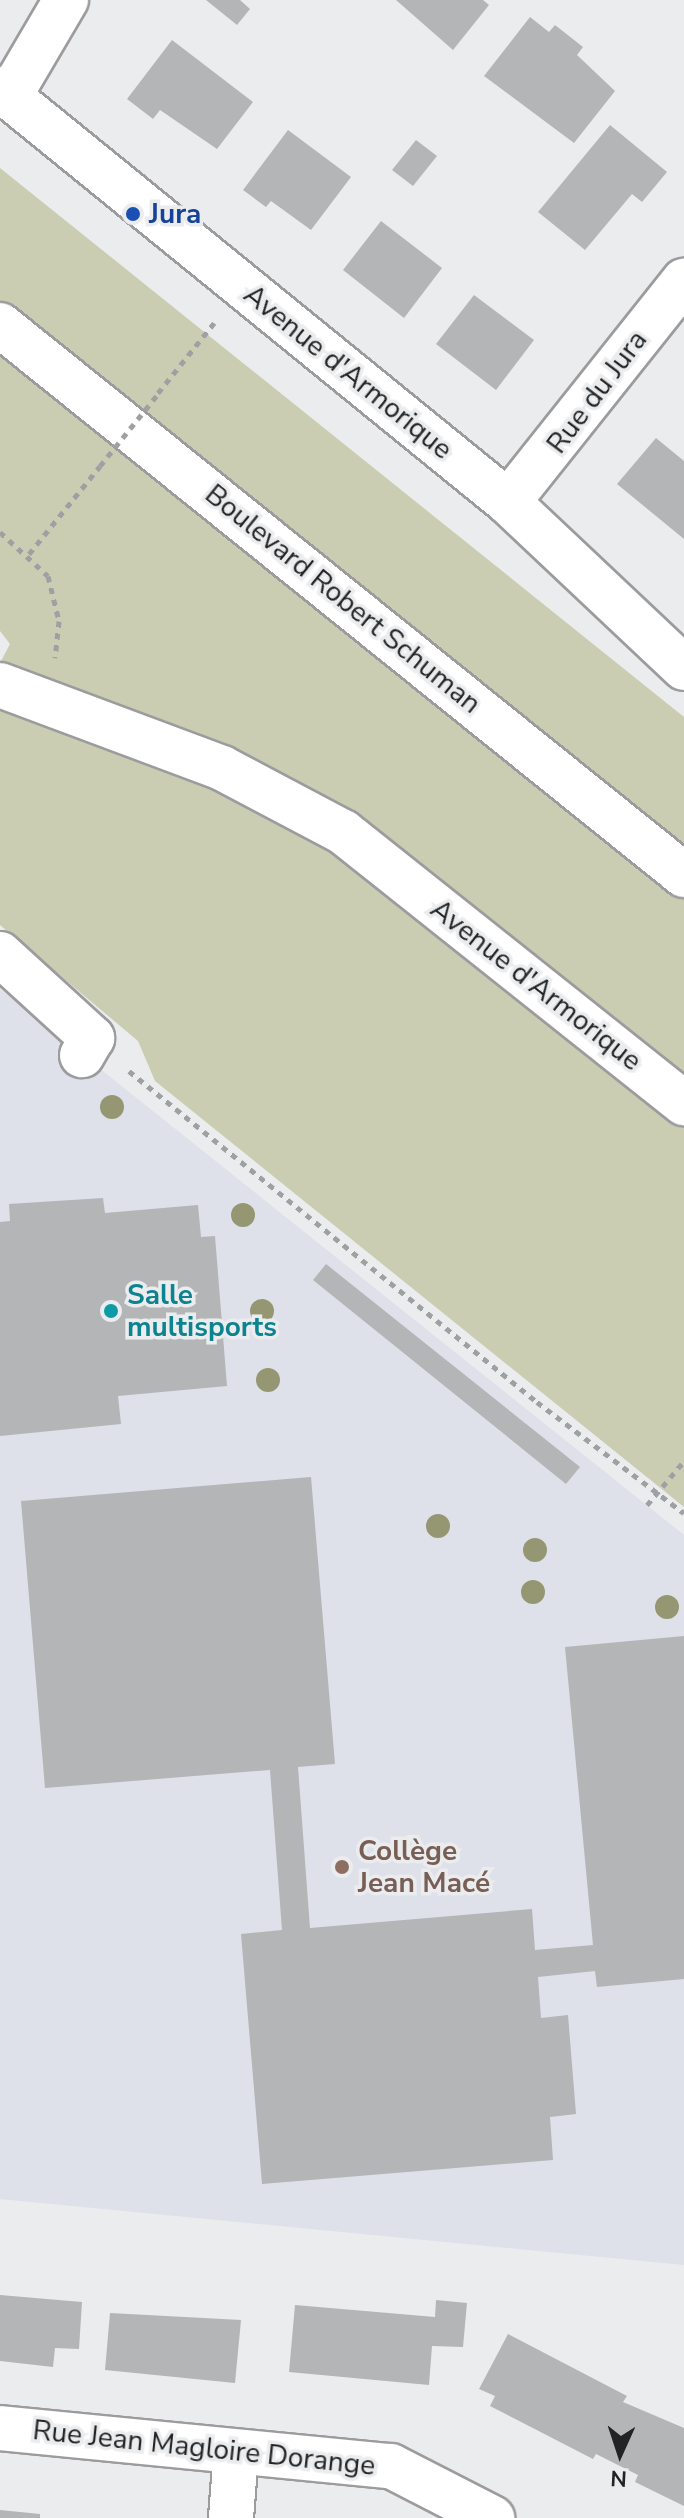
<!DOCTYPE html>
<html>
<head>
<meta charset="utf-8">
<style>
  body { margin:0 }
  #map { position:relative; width:684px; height:2518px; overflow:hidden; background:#ebecee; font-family:"Nunito Sans",sans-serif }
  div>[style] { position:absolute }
  .built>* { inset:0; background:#dee0ea }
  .green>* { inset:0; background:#cacdb2 }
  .building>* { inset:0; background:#b4b5b7 }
  .path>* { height:5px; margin-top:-2.5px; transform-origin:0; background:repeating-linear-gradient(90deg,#9fa0a1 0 6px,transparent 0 12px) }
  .roads { filter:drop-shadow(2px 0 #9c9c9f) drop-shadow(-2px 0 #9c9c9f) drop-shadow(0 2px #9c9c9f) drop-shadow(0 -2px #9c9c9f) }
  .minor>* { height:44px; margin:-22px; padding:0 22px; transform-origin:22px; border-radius:22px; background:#fff }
  .major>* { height:44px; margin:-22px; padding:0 22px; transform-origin:22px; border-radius:22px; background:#fff }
  .path-bridge>* { height:5px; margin-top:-2.5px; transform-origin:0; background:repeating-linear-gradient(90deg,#9fa0a1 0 6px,transparent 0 12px) }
  .trees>* { width:24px; height:24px; margin:-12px; border-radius:50%; background:#959772 }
  .dots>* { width:22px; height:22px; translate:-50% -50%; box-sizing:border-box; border:4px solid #ebecee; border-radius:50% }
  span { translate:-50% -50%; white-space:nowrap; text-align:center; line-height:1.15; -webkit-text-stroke:7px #ebecee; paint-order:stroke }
  .transit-label { font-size:28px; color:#164399; font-weight:700 }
  .left { translate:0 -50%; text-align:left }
  .street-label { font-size:28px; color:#222324 }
  .culture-label { font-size:28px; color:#0d838f; font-weight:700 }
  .education-label { font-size:28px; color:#785e54; font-weight:700 }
  .north { position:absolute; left:580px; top:2414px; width:80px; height:80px; -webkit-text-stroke:6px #ebecee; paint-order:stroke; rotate:183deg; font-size:22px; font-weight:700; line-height:32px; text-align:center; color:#222324 }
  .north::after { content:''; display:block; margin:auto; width:28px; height:36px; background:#222324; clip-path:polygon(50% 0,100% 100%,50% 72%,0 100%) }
</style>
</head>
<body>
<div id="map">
  <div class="built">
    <i style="clip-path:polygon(0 989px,684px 1535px,684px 2265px,0 2199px)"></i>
  </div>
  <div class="green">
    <i style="clip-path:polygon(0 168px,684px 717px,684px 1507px,155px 1081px,138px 1041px,0 925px,0 663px,10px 644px,0 631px)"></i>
  </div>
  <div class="building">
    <i style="clip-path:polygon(206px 0,240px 0,250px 9px,237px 25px)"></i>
    <i style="clip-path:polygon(396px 0,483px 0,489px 5px,453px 50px)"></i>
    <i style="clip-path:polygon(530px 17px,549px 32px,555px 25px,583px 47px,577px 55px,615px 91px,574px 143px,484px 76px)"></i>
    <i style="clip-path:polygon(172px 40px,253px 102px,217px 149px,160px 110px,153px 119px,127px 99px)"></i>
    <i style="clip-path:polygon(610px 125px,667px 172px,642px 202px,632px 194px,585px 250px,538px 212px)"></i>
    <i style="clip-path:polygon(288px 130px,351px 177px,311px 230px,271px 201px,266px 207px,243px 190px)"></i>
    <i style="clip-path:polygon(416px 140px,437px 156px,413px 186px,392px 170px)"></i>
    <i style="clip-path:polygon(381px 221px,442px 268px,404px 318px,343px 270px)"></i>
    <i style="clip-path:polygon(474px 295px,534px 340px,496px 390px,436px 344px)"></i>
    <i style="clip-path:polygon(656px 438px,684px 461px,684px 539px,617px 484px)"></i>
    <i style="clip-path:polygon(103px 1198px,105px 1213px,198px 1205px,201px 1237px,215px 1236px,227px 1386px,118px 1396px,121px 1424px,0 1436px,0 1222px,10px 1221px,9px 1204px)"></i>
    <i style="clip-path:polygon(326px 1264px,580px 1467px,566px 1484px,313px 1280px)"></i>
    <i style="clip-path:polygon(311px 1477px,335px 1764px,298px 1767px,310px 1928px,532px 1909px,535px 1950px,593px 1945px,565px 1647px,684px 1636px,684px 1979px,597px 1987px,595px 1971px,538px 1977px,541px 2018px,568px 2015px,576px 2114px,550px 2117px,553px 2160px,262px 2184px,241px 1934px,282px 1930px,270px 1770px,45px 1788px,21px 1501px)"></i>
    <i style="clip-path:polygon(0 2295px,82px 2302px,79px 2349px,55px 2348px,53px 2367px,0 2361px)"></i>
    <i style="clip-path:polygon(436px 2300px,467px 2303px,463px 2347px,432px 2346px,429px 2385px,289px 2372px,295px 2305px,435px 2317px)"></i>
    <i style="clip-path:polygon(110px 2313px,241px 2320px,235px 2383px,105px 2370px)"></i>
    <i style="clip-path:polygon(508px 2334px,627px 2396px,623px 2402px,684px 2428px,684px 2506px,635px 2482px,638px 2475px,596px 2454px,593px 2459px,490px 2406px,495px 2396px,479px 2389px)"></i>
    <i style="clip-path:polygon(0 2510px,40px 2514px,40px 2518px,0 2518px)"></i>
  </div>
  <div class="path">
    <i style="left:158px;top:393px;width:90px;rotate:-51.3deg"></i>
    <i style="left:0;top:532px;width:65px;rotate:42.5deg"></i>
    <i style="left:48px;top:576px;width:46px;rotate:76.3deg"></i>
    <i style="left:59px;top:621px;width:37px;rotate:96deg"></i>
    <i style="left:29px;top:554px;width:113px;rotate:-51.1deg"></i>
    <i style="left:129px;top:1071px;width:525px;rotate:39.05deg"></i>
    <i style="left:537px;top:1402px;width:184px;rotate:37.1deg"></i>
    <i style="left:647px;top:1505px;width:57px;rotate:-49.9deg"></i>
  </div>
  <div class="roads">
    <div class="minor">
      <i style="left:0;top:89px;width:655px;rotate:39.11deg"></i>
      <i style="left:508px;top:502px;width:242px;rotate:43.3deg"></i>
      <i style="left:9px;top:97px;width:113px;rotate:-59.6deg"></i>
      <i style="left:508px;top:502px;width:283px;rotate:-51.5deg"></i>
      <i style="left:0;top:685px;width:237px;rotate:20.5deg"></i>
      <i style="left:222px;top:768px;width:137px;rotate:27.9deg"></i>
      <i style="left:343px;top:832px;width:436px;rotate:38.5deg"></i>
      <i style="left:0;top:954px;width:125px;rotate:42.4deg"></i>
      <i style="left:92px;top:1038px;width:20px;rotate:120deg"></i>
      <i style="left:0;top:2428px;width:393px;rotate:5.6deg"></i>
      <i style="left:391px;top:2466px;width:114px;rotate:27.2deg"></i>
      <i style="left:231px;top:2518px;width:66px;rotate:-85.7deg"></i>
    </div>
    <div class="major">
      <i style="left:0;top:325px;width:878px;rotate:38.8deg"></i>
    </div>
  </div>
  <div class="path-bridge">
    <i style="left:100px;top:466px;width:91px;rotate:-51.2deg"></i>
  </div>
  <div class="trees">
    <i style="left:112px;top:1107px"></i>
    <i style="left:243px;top:1215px"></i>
    <i style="left:262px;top:1311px"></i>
    <i style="left:268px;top:1380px"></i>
    <i style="left:438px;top:1526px"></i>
    <i style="left:535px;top:1550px"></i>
    <i style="left:533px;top:1592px"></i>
    <i style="left:667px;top:1607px"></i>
  </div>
  <div class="dots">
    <i style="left:133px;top:214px;background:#1a4fb4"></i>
    <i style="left:111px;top:1311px;background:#0f9aa8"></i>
    <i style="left:342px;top:1867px;background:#8d6e63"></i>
  </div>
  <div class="transit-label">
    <span class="left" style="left:149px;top:214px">Jura</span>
  </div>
  <div class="street-label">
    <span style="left:348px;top:372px;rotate:39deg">Avenue d'Armorique</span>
    <span style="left:597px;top:392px;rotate:-53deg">Rue du Jura</span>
    <span style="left:343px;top:599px;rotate:39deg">Boulevard Robert Schuman</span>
    <span style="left:536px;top:985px;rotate:38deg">Avenue d'Armorique</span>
    <span style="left:204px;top:2448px;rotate:6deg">Rue Jean Magloire Dorange</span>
  </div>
  <div class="culture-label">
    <span class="left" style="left:127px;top:1311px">Salle<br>multisports</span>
  </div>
  <div class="education-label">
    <span class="left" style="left:358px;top:1867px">Collège<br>Jean Macé</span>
  </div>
  <div class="north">N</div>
</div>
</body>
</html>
